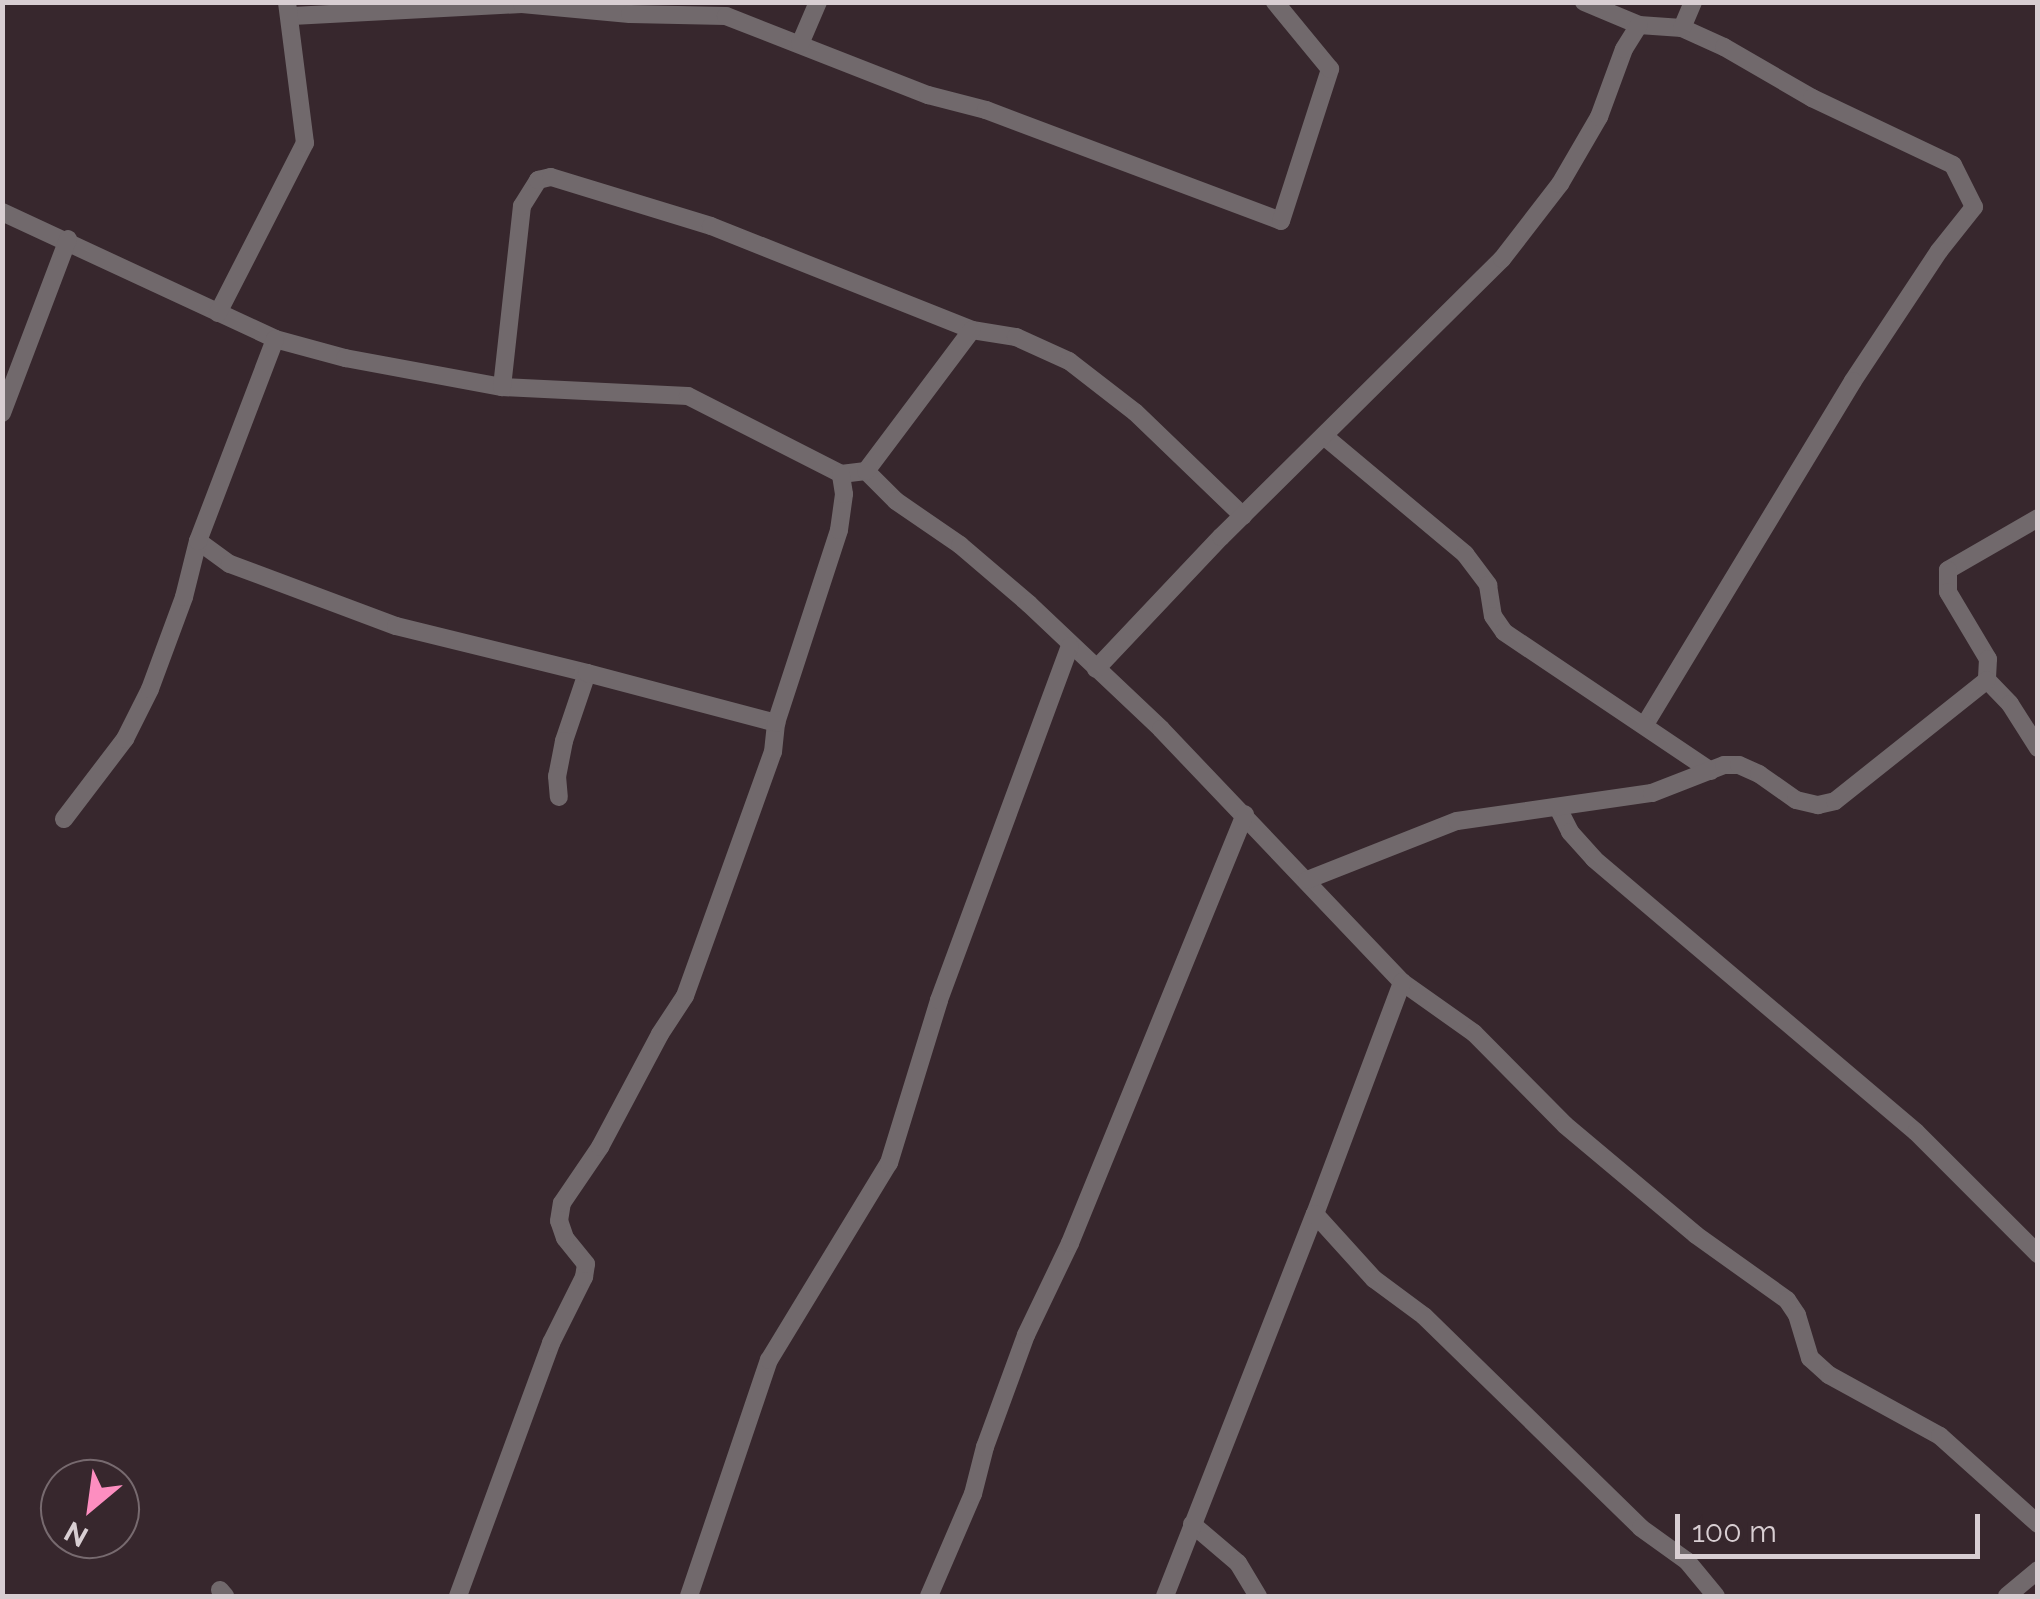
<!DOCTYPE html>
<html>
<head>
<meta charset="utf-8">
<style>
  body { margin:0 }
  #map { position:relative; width:2040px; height:1599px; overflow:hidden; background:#37272d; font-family:Raleway,sans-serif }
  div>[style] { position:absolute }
  .minor>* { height:18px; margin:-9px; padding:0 9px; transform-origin:9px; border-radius:9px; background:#71696c }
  span { translate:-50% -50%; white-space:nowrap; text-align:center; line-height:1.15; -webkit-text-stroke:9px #37272d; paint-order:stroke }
  .frame { position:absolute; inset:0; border:5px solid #d8ced2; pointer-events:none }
  .north { position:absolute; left:40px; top:1459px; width:100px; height:100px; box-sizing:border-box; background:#37272d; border:2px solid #776a6f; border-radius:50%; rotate:209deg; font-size:28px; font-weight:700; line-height:40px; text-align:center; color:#d8ced2 }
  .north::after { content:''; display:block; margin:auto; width:35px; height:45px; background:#fd8ec0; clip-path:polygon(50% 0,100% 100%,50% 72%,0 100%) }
  .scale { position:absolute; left:1675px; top:1514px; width:305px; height:45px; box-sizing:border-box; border:5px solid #d8ced2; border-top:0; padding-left:12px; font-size:30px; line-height:35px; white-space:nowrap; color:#d8ced2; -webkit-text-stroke:8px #37272d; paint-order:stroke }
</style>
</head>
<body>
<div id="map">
  <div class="minor">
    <i style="left:1584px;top:2px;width:60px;rotate:22.7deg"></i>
    <i style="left:1639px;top:25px;width:43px;rotate:4deg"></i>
    <i style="left:1682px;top:28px;width:46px;rotate:24.3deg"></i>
    <i style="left:1724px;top:47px;width:102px;rotate:30.1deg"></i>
    <i style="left:1812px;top:98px;width:156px;rotate:25.4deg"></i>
    <i style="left:1953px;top:165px;width:47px;rotate:63.4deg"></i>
    <i style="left:1974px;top:207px;width:56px;rotate:128.5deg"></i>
    <i style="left:1939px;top:251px;width:156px;rotate:123.5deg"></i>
    <i style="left:1853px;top:381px;width:402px;rotate:121.2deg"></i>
    <i style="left:292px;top:16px;width:230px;rotate:-3deg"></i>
    <i style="left:522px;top:4px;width:108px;rotate:5.3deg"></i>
    <i style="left:630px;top:14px;width:96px;rotate:1.2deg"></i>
    <i style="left:726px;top:16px;width:217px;rotate:21.4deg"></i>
    <i style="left:928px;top:95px;width:60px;rotate:14.5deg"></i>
    <i style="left:986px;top:110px;width:315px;rotate:20.6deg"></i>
    <i style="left:1281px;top:221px;width:160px;rotate:-72.1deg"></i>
    <i style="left:1330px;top:69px;width:87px;rotate:-129.4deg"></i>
    <i style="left:1682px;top:28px;width:28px;rotate:-67deg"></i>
    <i style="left:800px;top:44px;width:46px;rotate:-66.8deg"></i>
    <i style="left:2px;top:212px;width:301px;rotate:24.9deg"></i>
    <i style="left:275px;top:339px;width:73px;rotate:15.2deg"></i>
    <i style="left:345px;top:358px;width:160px;rotate:10.5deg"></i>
    <i style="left:502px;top:387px;width:186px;rotate:2.8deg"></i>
    <i style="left:688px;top:396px;width:172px;rotate:27deg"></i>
    <i style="left:841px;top:474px;width:25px;rotate:-7deg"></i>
    <i style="left:866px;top:471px;width:42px;rotate:45deg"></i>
    <i style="left:896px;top:501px;width:78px;rotate:34.5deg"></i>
    <i style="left:960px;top:545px;width:91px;rotate:40.5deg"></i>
    <i style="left:1029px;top:604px;width:182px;rotate:43.4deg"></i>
    <i style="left:1161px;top:729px;width:349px;rotate:46.4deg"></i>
    <i style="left:1402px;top:982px;width:88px;rotate:35.3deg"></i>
    <i style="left:1474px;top:1033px;width:129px;rotate:45.3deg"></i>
    <i style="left:1565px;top:1125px;width:171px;rotate:40deg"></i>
    <i style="left:1696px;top:1235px;width:112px;rotate:35.5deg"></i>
    <i style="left:1787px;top:1300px;width:18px;rotate:56deg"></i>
    <i style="left:1797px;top:1315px;width:45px;rotate:73.2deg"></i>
    <i style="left:1810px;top:1358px;width:25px;rotate:42deg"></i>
    <i style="left:1829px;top:1375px;width:127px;rotate:28.8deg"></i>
    <i style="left:1940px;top:1436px;width:132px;rotate:41.9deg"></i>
    <i style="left:218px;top:313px;width:191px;rotate:-62.9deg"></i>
    <i style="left:305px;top:143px;width:142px;rotate:-97.3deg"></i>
    <i style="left:502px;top:387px;width:182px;rotate:-83.7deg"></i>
    <i style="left:522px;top:206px;width:31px;rotate:-58deg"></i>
    <i style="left:538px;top:180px;width:13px;rotate:-13deg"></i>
    <i style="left:551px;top:177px;width:167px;rotate:17deg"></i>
    <i style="left:711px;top:226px;width:281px;rotate:21.7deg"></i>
    <i style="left:972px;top:330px;width:45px;rotate:9deg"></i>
    <i style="left:1016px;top:337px;width:58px;rotate:24.4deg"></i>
    <i style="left:1069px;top:361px;width:83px;rotate:37.7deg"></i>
    <i style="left:1135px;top:412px;width:150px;rotate:43.9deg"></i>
    <i style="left:2px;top:413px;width:186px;rotate:-69.2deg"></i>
    <i style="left:1324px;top:436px;width:184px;rotate:39.9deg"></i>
    <i style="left:1465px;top:554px;width:39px;rotate:53deg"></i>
    <i style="left:1488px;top:585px;width:31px;rotate:81deg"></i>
    <i style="left:1493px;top:616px;width:19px;rotate:55deg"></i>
    <i style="left:1504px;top:632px;width:249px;rotate:33.9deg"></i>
    <i style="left:866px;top:471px;width:176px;rotate:-53.1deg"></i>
    <i style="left:2038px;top:518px;width:104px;rotate:150deg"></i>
    <i style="left:1948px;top:570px;width:22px;rotate:90deg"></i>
    <i style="left:1948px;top:592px;width:78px;rotate:59.2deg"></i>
    <i style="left:1988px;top:659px;width:21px;rotate:93deg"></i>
    <i style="left:1987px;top:680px;width:33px;rotate:46deg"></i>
    <i style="left:2010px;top:704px;width:52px;rotate:57.5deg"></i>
    <i style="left:198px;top:541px;width:39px;rotate:36deg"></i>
    <i style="left:230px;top:564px;width:177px;rotate:20.5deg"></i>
    <i style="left:396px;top:626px;width:197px;rotate:13.8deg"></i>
    <i style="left:587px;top:673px;width:72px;rotate:108.7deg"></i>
    <i style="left:564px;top:741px;width:36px;rotate:101deg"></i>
    <i style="left:557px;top:776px;width:21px;rotate:85deg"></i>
    <i style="left:1096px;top:669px;width:182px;rotate:-46.6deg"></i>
    <i style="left:1221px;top:537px;width:395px;rotate:-44.7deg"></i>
    <i style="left:1502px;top:259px;width:95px;rotate:-52.3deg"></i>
    <i style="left:1560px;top:184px;width:78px;rotate:-59.8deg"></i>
    <i style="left:1599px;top:117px;width:72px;rotate:-69.8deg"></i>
    <i style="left:1624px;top:49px;width:28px;rotate:-58deg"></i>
    <i style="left:587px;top:673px;width:196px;rotate:14.8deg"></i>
    <i style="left:1559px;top:810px;width:25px;rotate:63deg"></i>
    <i style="left:1570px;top:832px;width:36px;rotate:48deg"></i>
    <i style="left:1594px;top:859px;width:422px;rotate:40.3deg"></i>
    <i style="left:1916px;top:1132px;width:173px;rotate:45deg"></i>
    <i style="left:64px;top:819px;width:101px;rotate:-52.7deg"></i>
    <i style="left:125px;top:739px;width:56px;rotate:-63.4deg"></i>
    <i style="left:150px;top:689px;width:98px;rotate:-69.7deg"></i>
    <i style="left:184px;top:597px;width:58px;rotate:-76deg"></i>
    <i style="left:198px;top:541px;width:216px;rotate:-69.1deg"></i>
    <i style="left:1307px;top:880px;width:161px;rotate:-21.5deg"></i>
    <i style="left:1457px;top:821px;width:197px;rotate:-8.2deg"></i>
    <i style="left:1652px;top:793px;width:77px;rotate:-21.3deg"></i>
    <i style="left:1724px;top:765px;width:15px"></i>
    <i style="left:1739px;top:765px;width:22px;rotate:24deg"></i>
    <i style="left:1759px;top:774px;width:45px;rotate:35.1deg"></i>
    <i style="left:1796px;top:800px;width:23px;rotate:13deg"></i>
    <i style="left:1818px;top:805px;width:17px;rotate:-13deg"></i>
    <i style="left:1835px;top:801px;width:194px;rotate:-38.5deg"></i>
    <i style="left:1315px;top:1214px;width:248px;rotate:-69.4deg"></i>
    <i style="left:1192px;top:1524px;width:60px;rotate:40.3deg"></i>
    <i style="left:1238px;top:1563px;width:39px;rotate:59deg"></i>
    <i style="left:220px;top:1590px;width:8px;rotate:50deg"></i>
    <i style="left:458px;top:1596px;width:270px;rotate:-69.8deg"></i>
    <i style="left:551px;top:1343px;width:74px;rotate:-63.4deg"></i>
    <i style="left:584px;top:1277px;width:13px;rotate:-81deg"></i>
    <i style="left:586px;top:1264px;width:33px;rotate:-129deg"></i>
    <i style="left:565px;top:1238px;width:18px;rotate:-109deg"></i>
    <i style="left:559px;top:1221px;width:18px;rotate:-81deg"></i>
    <i style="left:562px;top:1203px;width:68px;rotate:-55.8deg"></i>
    <i style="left:600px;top:1147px;width:128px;rotate:-62deg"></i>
    <i style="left:660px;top:1034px;width:45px;rotate:-56.7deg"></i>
    <i style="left:685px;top:996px;width:259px;rotate:-70.2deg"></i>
    <i style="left:773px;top:752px;width:29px;rotate:-84deg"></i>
    <i style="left:776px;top:723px;width:203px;rotate:-71.9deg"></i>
    <i style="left:839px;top:530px;width:36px;rotate:-82deg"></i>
    <i style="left:844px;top:494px;width:20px;rotate:-99deg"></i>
    <i style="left:689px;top:1596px;width:249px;rotate:-71.3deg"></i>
    <i style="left:769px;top:1360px;width:231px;rotate:-58.7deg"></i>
    <i style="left:889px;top:1163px;width:170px;rotate:-72.9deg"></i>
    <i style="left:939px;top:1000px;width:377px;rotate:-69.7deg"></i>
    <i style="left:929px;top:1596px;width:111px;rotate:-66.7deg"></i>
    <i style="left:973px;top:1494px;width:49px;rotate:-75.7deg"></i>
    <i style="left:985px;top:1447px;width:119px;rotate:-69.9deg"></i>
    <i style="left:1026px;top:1335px;width:102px;rotate:-64.4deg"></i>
    <i style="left:1070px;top:1243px;width:463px;rotate:-67.8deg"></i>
    <i style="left:1165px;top:1596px;width:410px;rotate:-68.6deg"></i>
    <i style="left:1315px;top:1214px;width:88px;rotate:47.8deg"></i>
    <i style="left:1374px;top:1279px;width:62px;rotate:36.5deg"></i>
    <i style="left:1424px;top:1316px;width:303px;rotate:44.3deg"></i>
    <i style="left:1641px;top:1528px;width:57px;rotate:35.7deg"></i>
    <i style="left:1687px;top:1561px;width:45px;rotate:50.4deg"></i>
    <i style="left:2007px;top:1596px;width:40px;rotate:-40deg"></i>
  </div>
  <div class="frame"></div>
  <div class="north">N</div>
  <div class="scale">100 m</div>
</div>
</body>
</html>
